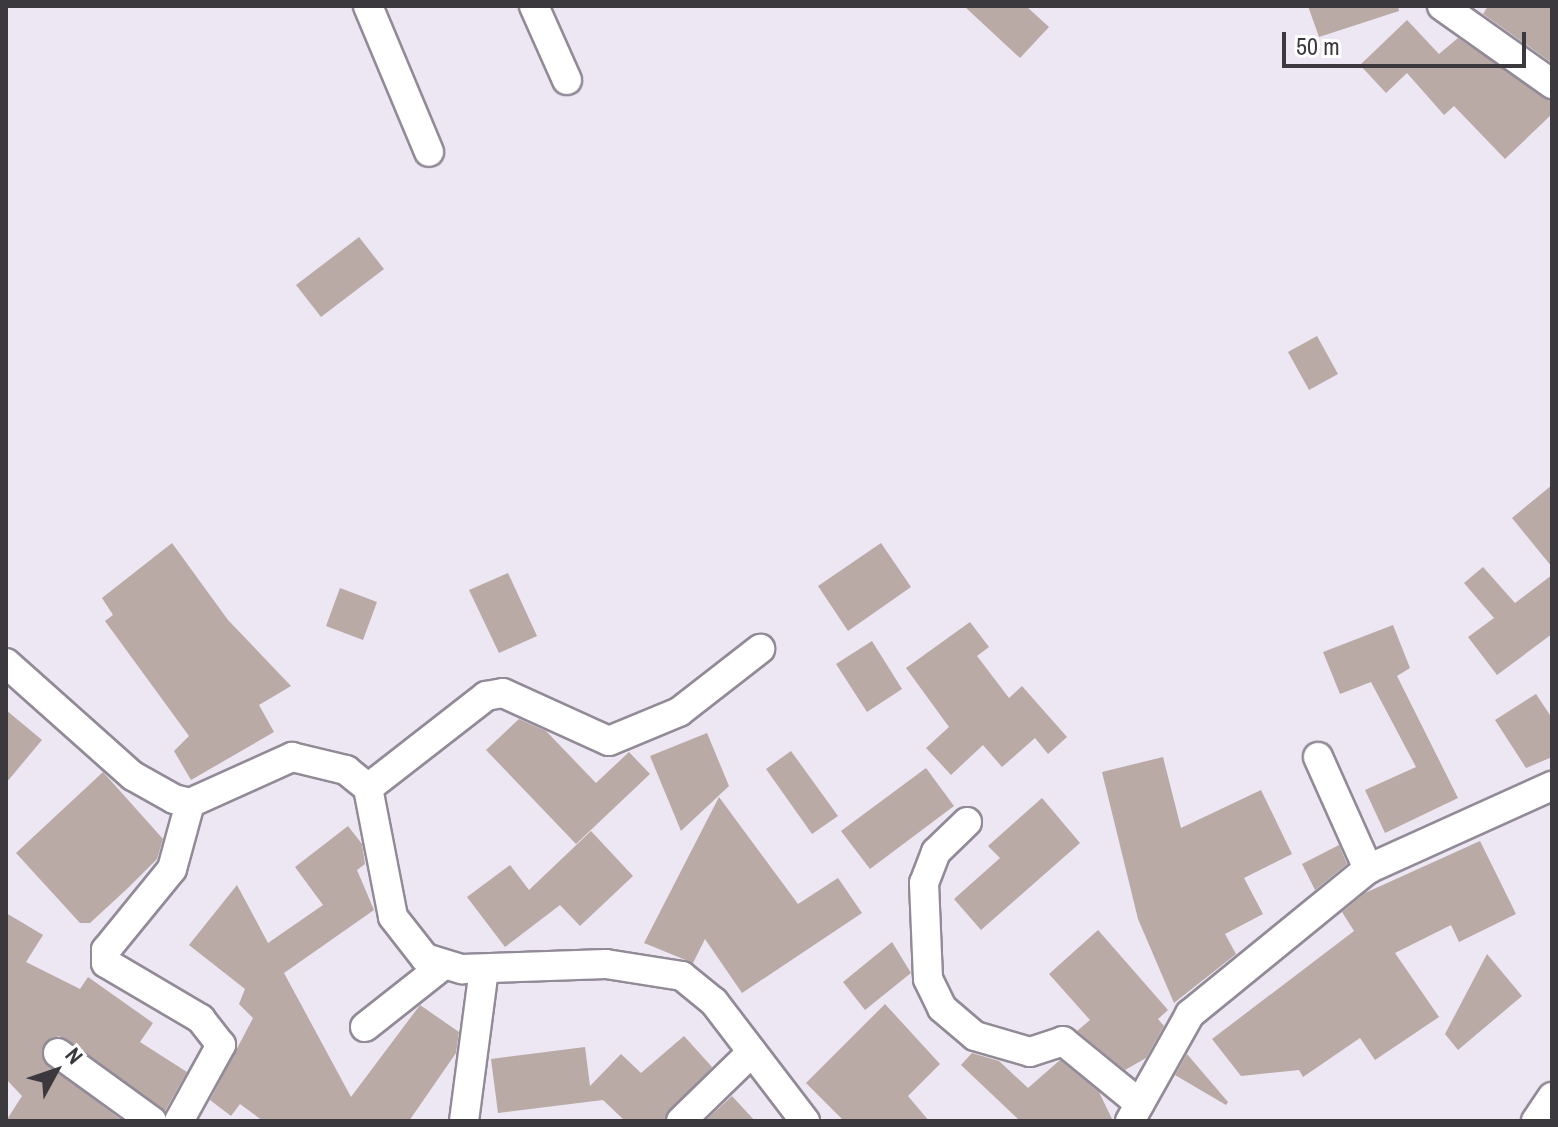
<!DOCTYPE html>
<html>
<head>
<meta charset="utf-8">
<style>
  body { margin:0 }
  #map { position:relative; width:1558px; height:1127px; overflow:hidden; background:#ede6f3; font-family:"Archivo Narrow",sans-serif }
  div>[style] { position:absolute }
  .building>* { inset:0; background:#b9aaa5 }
  .roads { filter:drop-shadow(2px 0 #928b97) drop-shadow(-2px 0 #928b97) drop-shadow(0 2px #928b97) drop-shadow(0 -2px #928b97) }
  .minor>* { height:28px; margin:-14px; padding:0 14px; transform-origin:14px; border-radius:14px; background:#fff }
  span { translate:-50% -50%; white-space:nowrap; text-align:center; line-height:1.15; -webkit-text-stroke:6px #fff; paint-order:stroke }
  .frame { position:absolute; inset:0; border:8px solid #3c393e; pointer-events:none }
  .north { position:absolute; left:16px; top:1031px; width:80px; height:80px; -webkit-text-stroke:6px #fff; paint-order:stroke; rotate:50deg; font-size:22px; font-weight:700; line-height:32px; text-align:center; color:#3c393e }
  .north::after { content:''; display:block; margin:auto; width:28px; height:36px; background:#3c393e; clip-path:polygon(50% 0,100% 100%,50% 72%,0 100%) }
  .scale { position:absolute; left:1282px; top:32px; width:244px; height:36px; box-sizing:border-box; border:4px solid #3c393e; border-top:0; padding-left:10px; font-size:24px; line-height:28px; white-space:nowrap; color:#3c393e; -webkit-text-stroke:6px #fff; paint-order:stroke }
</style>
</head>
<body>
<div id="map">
  <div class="building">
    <i style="clip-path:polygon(964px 6px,1026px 6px,1049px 27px,1020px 58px)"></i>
    <i style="clip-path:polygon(1308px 6px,1398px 6px,1399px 11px,1319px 37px)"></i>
    <i style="clip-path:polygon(1488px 6px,1552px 6px,1552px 63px,1483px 14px)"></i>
    <i style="clip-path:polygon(1407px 20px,1439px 54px,1458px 38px,1552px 101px,1552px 114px,1505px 159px,1454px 106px,1444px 115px,1407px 73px,1386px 93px,1360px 65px)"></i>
    <i style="clip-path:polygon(359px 237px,384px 269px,321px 317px,296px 285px)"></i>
    <i style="clip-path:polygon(1317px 336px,1338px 374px,1309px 390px,1288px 352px)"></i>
    <i style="clip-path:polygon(1552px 485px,1552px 567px,1512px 518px)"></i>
    <i style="clip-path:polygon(172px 543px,228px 620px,291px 686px,259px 705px,274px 732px,191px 780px,174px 751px,189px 736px,105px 621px,113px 615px,102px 598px)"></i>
    <i style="clip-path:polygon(881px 543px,911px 587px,848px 631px,818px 586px)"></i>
    <i style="clip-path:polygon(1483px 567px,1515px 603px,1552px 575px,1552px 634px,1497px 675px,1468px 637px,1494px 618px,1464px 583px)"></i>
    <i style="clip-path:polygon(508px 573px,537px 636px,499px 653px,469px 590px)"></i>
    <i style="clip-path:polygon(340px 588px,377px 602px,363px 640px,326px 626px)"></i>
    <i style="clip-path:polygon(970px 622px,989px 647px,977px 656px,1009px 698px,1022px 686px,1067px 737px,1048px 754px,1035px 738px,1002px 767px,983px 745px,951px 775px,926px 748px,949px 727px,906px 668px)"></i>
    <i style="clip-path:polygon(1393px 625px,1410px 668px,1397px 676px,1458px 798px,1385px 833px,1365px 790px,1416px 767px,1371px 682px,1340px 694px,1323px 652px)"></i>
    <i style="clip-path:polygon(872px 641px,902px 689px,867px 712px,836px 664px)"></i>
    <i style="clip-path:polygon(1536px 694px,1552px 718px,1552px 757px,1526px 768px,1495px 720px)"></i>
    <i style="clip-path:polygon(6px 710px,42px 740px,6px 783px)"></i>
    <i style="clip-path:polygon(519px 719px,546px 731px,596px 783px,629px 752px,650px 774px,576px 844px,486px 750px)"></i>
    <i style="clip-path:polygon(707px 733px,729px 786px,681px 831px,650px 756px)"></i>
    <i style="clip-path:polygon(791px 751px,838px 816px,812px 834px,766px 769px)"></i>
    <i style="clip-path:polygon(1163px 757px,1181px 828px,1261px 790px,1292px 854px,1244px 878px,1263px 914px,1225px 934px,1236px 954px,1174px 1003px,1138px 919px,1102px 772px)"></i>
    <i style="clip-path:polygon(926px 768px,954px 806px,870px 869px,841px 831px)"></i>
    <i style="clip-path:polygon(103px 772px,163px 839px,157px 859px,129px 887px,90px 923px,80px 923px,16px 853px)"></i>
    <i style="clip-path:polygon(719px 797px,798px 904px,838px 878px,862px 913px,742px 993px,705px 939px,693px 963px,644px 943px)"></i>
    <i style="clip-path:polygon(1042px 798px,1080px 843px,981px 930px,954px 899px,1000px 858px,988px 846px)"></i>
    <i style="clip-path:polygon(348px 826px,362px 844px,365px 864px,357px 870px,374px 910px,284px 973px,351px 1097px,420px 1005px,459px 1032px,456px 1053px,409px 1121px,263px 1121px,240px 1104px,231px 1116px,210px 1100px,253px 1018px,239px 1004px,245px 989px,189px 945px,237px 885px,268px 943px,323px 905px,295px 867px)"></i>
    <i style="clip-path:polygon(591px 831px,633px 876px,580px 926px,560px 905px,505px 947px,467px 897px,510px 865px,529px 890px)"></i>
    <i style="clip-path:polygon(1480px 841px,1516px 914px,1459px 942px,1451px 925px,1395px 953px,1439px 1017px,1375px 1060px,1360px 1038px,1303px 1077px,1299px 1070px,1241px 1076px,1212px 1039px,1354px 931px,1342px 912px,1365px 893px)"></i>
    <i style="clip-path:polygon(1339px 845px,1347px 864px,1315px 890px,1302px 864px)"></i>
    <i style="clip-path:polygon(6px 913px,43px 935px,26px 962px,80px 989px,88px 977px,153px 1023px,140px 1042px,187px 1072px,165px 1111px,59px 1036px,44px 1044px,43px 1061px,123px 1121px,6px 1121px,22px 1096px,6px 1079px)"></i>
    <i style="clip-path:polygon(1098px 930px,1168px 1010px,1158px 1019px,1164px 1026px,1146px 1058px,1125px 1070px,1077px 1031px,1090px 1020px,1049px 974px)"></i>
    <i style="clip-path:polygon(892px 942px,911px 973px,865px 1010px,843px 982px)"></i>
    <i style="clip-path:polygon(1487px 954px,1522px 996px,1458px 1050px,1445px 1034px)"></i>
    <i style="clip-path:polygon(885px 1004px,940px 1064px,908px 1096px,929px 1121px,844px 1121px,806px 1083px)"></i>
    <i style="clip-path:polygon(684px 1036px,712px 1067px,664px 1121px,625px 1121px,603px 1100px,498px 1113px,491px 1059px,585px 1047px,590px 1086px,621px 1054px,641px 1073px)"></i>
    <i style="clip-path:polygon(972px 1053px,999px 1061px,1028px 1088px,1060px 1060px,1099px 1092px,1113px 1121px,1020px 1121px,961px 1065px)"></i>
    <i style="clip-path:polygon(1187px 1054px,1228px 1102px,1226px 1105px,1175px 1075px)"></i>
    <i style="clip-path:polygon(732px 1096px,755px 1121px,705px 1121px)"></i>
  </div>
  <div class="roads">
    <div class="minor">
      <i style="left:368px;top:6px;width:158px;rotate:67.3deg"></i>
      <i style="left:534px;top:6px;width:81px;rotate:66deg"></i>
      <i style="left:1442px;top:6px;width:135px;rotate:35.3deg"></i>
      <i style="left:6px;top:663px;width:170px;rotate:41.7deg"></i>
      <i style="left:133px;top:776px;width:47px;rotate:29.3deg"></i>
      <i style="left:174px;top:799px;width:16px;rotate:14deg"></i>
      <i style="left:190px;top:803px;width:112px;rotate:-24.3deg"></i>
      <i style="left:292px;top:757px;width:56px;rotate:13.5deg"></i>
      <i style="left:346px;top:770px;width:28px;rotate:39deg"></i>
      <i style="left:368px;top:788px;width:131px;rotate:79deg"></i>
      <i style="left:393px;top:917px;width:52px;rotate:52deg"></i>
      <i style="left:425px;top:958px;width:39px;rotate:17deg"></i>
      <i style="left:462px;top:969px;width:144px;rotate:-2deg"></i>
      <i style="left:606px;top:964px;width:77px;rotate:9deg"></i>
      <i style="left:682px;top:976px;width:41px;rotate:39.1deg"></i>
      <i style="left:714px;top:1002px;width:150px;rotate:52.6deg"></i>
      <i style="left:1318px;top:757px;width:123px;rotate:65.9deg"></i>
      <i style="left:368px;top:788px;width:150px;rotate:-37.9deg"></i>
      <i style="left:486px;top:696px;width:17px;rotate:-10deg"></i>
      <i style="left:503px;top:693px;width:116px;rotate:24.4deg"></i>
      <i style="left:609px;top:741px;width:76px;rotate:-22.5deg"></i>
      <i style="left:679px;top:712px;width:103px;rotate:-37.9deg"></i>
      <i style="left:967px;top:822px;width:43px;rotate:135.9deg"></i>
      <i style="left:936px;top:852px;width:33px;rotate:111deg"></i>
      <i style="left:924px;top:883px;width:96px;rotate:87.6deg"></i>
      <i style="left:928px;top:979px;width:32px;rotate:64deg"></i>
      <i style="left:942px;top:1008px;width:43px;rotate:40.3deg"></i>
      <i style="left:975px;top:1036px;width:57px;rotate:16.2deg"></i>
      <i style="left:1030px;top:1052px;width:35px;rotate:-18deg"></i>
      <i style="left:1063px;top:1041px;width:99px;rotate:39.3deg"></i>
      <i style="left:365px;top:1027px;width:97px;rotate:-38.3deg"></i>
      <i style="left:58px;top:1053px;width:116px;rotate:35.9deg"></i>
      <i style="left:179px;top:1121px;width:87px;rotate:-61.1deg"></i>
      <i style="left:221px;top:1045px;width:33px;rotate:-128deg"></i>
      <i style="left:201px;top:1019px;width:110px;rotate:-149.5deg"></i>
      <i style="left:106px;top:963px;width:13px;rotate:-90deg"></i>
      <i style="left:106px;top:950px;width:104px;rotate:-50.8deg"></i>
      <i style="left:172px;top:869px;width:68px;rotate:-74.7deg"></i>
      <i style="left:464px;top:1121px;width:153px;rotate:-82.5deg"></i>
      <i style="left:681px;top:1121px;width:99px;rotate:-44.2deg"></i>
      <i style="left:1130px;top:1121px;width:123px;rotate:-60.7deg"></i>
      <i style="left:1190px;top:1014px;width:230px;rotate:-39.2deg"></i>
      <i style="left:1368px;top:869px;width:202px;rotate:-24.3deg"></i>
      <i style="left:1536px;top:1121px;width:29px;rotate:-56deg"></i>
    </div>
  </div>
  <div class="frame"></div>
  <div class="north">N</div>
  <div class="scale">50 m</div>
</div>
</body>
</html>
